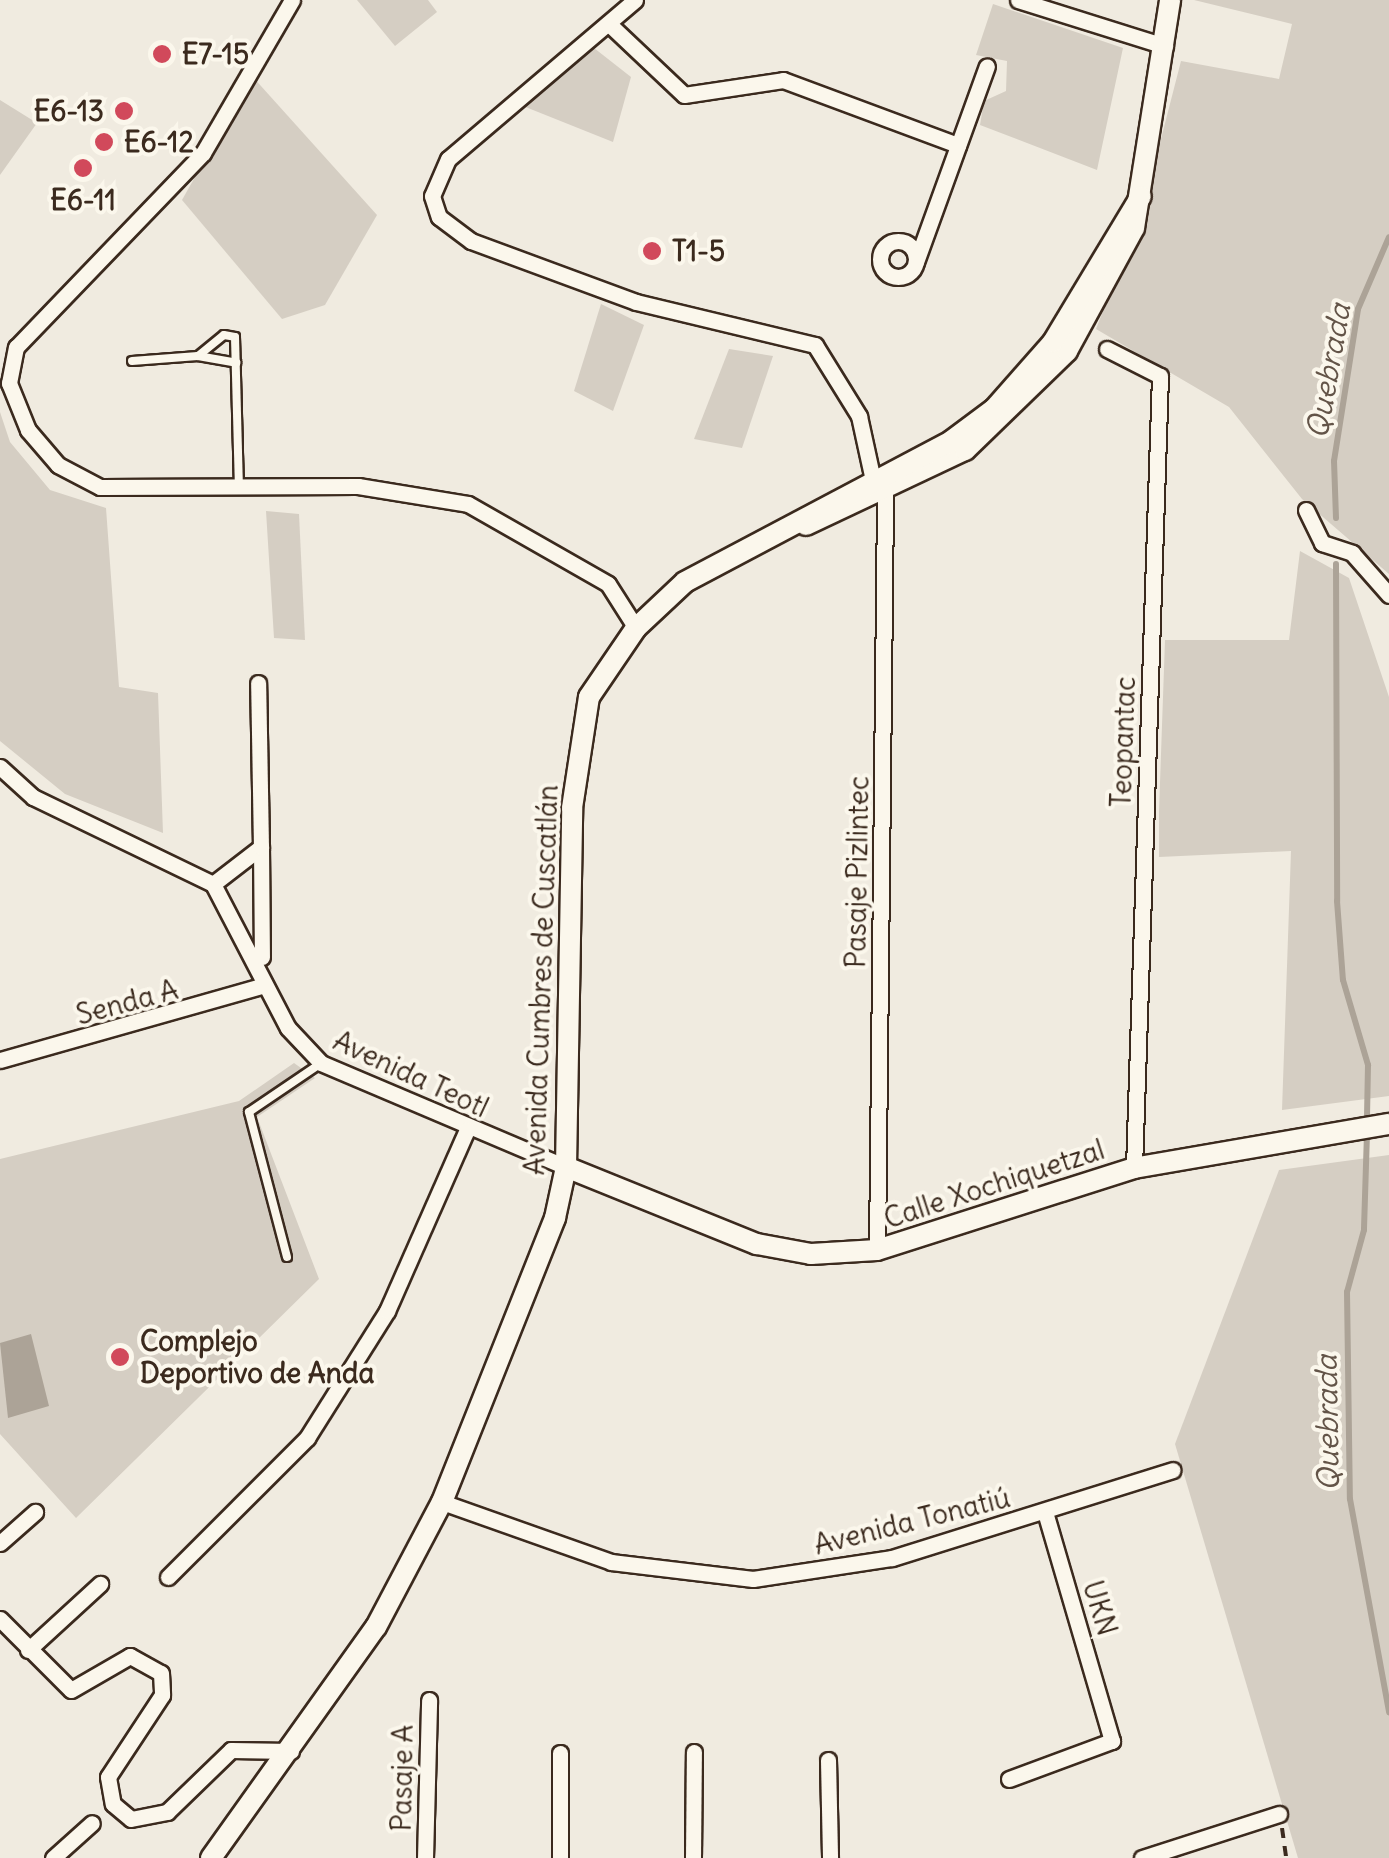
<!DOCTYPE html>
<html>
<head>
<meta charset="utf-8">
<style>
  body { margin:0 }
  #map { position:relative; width:1389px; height:1858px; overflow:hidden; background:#f0ebe0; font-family:Delius,sans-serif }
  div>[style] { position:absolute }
  .green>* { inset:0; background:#d5cec3 }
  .water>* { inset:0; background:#aca397 }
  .stream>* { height:6px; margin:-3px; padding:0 3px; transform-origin:3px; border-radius:3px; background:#aca397 }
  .path>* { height:4px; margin-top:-2px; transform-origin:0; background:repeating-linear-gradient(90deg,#3b2a1e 0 10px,transparent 0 18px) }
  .roads { filter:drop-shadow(2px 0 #3b2a1e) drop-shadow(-2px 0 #3b2a1e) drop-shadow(0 2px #3b2a1e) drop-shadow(0 -2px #3b2a1e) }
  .lane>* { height:8px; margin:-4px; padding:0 4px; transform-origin:4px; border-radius:4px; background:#fbf7ec }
  .street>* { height:15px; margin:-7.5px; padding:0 7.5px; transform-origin:7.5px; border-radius:7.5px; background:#fbf7ec }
  .street>.ring { margin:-7.5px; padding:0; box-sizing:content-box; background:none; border:15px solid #fbf7ec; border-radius:50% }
  .secondary>* { height:20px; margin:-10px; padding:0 10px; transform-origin:10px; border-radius:10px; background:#fbf7ec }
  .dots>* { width:28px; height:28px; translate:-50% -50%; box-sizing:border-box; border:5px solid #fbf7ec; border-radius:50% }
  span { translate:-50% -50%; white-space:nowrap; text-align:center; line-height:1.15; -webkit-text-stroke:8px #fbf7ec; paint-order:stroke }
  .poi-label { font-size:28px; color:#3b2a1e; font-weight:700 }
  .left { translate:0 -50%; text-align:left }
  .right { translate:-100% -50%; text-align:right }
  .street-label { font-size:28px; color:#3b2a1e }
  .water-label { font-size:30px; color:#635448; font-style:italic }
</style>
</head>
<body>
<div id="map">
  <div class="green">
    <i style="clip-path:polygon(357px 0,428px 0,437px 12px,395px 46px)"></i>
    <i style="clip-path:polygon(1194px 0,1389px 0,1389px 574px,1302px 499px,1229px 407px,1096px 329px,1143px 209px,1181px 61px,1279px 79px,1292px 24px)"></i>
    <i style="clip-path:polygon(993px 4px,1123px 48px,1097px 170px,980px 125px,984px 101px,1006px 91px,1007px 61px,976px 55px)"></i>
    <i style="clip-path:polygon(594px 48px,631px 77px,613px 142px,523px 106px)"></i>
    <i style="clip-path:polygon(252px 76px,377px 215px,325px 305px,282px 319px,182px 200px)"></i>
    <i style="clip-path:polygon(0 100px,37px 123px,0 175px)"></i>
    <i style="clip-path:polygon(601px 304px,644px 325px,613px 411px,574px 391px)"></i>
    <i style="clip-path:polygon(729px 349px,773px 356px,742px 448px,694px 439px)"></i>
    <i style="clip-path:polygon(0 412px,10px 442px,50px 490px,106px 508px,119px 687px,158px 693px,163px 833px,65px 794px,0 741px)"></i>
    <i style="clip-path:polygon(266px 511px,299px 514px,305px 640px,274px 638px)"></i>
    <i style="clip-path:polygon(1300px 551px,1349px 578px,1389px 697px,1389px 1096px,1282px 1110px,1291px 851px,1159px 857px,1159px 811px,1165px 640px,1289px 640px)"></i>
    <i style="clip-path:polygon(294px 1063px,315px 1078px,257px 1117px,319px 1279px,76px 1518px,0 1434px,0 1159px,239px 1101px)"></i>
    <i style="clip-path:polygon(1389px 1155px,1389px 1858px,1298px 1858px,1175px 1444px,1279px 1170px)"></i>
  </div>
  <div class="water">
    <i style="clip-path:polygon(31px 1334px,49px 1406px,8px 1418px,0 1343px)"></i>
  </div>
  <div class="stream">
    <i style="left:1336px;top:518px;width:57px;rotate:-92deg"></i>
    <i style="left:1334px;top:461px;width:154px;rotate:-81deg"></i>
    <i style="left:1358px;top:309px;width:78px;rotate:-66.7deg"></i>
    <i style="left:1336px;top:564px;width:337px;rotate:89.8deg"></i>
    <i style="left:1337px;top:901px;width:79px;rotate:85.7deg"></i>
    <i style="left:1343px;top:980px;width:89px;rotate:73.6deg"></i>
    <i style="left:1368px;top:1065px;width:54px;rotate:91.1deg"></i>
    <i style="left:1367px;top:1133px;width:97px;rotate:91.8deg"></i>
    <i style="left:1364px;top:1230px;width:64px;rotate:105.3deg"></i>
    <i style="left:1347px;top:1292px;width:207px;rotate:89.2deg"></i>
    <i style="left:1350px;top:1499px;width:217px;rotate:79.6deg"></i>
  </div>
  <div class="path">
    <i style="left:1282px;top:1828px;width:30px;rotate:82deg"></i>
  </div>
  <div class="roads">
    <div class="lane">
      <i style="left:198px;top:356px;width:39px;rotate:10deg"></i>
      <i style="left:132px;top:361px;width:66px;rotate:-4.3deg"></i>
      <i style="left:198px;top:356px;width:33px;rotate:-39deg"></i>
      <i style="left:224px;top:335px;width:11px;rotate:10deg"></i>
      <i style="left:235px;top:337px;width:151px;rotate:88.5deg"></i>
      <i style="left:287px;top:1257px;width:150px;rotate:-104.7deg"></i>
      <i style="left:249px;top:1112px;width:86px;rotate:-34.1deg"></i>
    </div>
    <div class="street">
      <i style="left:292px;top:0;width:177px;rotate:120.2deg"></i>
      <i style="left:203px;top:153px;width:269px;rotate:133.9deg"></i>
      <i style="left:16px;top:347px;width:37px;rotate:101deg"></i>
      <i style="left:9px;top:383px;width:51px;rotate:68deg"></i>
      <i style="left:28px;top:430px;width:46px;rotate:49.4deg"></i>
      <i style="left:58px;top:465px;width:47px;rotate:27.6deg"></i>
      <i style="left:100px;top:487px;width:258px;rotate:-0.2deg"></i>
      <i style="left:358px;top:486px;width:111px;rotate:9.3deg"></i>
      <i style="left:468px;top:504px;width:161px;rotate:29.7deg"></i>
      <i style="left:608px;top:584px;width:52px;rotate:57.5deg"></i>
      <i style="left:635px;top:0;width:245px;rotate:139.6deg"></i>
      <i style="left:448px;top:159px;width:40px;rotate:113.4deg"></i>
      <i style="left:432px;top:196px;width:22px;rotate:72deg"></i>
      <i style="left:439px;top:217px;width:40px;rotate:37deg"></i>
      <i style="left:471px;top:241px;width:176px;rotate:20.3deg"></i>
      <i style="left:636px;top:302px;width:184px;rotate:13.5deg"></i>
      <i style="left:815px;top:345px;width:84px;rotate:58.2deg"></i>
      <i style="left:859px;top:416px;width:66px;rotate:77.7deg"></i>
      <i style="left:1018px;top:0;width:154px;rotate:17.4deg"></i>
      <i style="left:609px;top:24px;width:103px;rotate:43.4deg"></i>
      <i style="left:684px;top:95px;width:100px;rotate:-8.6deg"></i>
      <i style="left:783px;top:80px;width:187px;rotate:20.4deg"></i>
      <i class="ring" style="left:880px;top:241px;width:21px;height:21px"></i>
      <i style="left:916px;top:262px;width:208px;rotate:-70.1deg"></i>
      <i style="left:1107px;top:349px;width:59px;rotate:27deg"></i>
      <i style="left:1160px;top:376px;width:792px;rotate:91.88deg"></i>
      <i style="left:1306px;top:510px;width:37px;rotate:64deg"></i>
      <i style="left:1322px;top:543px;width:32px;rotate:18deg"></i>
      <i style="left:1352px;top:553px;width:56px;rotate:48.6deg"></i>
      <i style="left:0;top:767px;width:45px;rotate:42.3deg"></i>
      <i style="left:33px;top:797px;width:200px;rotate:25.8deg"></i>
      <i style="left:213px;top:884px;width:162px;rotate:62.5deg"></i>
      <i style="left:288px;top:1028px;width:48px;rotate:46.7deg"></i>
      <i style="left:321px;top:1063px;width:266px;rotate:23deg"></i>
      <i style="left:261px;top:847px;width:110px;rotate:89.5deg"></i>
      <i style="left:213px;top:884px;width:61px;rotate:-37.6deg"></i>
      <i style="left:261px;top:847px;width:164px;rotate:-91deg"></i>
      <i style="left:0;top:1060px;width:275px;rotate:-15.8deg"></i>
      <i style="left:877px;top:1250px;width:756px;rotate:-89.39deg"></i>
      <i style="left:442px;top:1502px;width:179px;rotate:19.5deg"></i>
      <i style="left:611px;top:1562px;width:143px;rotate:6.8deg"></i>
      <i style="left:753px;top:1579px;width:141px;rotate:-8.6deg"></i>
      <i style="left:892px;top:1558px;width:294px;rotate:-17.4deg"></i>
      <i style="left:0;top:1543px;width:47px;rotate:-41.5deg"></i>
      <i style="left:168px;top:1577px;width:197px;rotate:-45deg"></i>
      <i style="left:307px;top:1438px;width:150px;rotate:-57.8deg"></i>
      <i style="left:387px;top:1311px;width:198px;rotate:-66.2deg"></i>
      <i style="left:0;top:1619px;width:100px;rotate:45deg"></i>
      <i style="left:71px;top:1690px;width:68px;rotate:-30deg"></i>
      <i style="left:130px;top:1656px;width:35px;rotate:29deg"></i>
      <i style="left:161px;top:1673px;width:22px;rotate:87deg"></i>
      <i style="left:162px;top:1695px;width:98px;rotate:123.4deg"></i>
      <i style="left:108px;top:1777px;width:27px;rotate:80deg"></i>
      <i style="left:113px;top:1804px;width:23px;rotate:40deg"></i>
      <i style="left:131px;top:1819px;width:37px;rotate:-11deg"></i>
      <i style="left:167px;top:1812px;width:89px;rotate:-44.1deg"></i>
      <i style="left:231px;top:1750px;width:60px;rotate:1deg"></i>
      <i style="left:28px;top:1650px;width:98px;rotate:-42.5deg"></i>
      <i style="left:560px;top:1753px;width:105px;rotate:90deg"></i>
      <i style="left:828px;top:1760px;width:98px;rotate:88.8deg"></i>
      <i style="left:1009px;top:1779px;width:110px;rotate:-20.3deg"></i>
      <i style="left:1112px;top:1741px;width:239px;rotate:-106.3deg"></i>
      <i style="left:53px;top:1858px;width:52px;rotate:-41.9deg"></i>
      <i style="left:425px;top:1858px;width:158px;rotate:-88.5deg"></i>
      <i style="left:693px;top:1858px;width:106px;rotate:-89.5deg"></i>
      <i style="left:1142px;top:1858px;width:144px;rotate:-17.8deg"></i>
    </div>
    <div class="secondary">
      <i style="left:806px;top:525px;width:176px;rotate:-25.3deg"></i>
      <i style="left:965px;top:450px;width:142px;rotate:-44.1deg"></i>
      <i style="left:1067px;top:351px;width:140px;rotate:-61.4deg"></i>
      <i style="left:1134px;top:228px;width:231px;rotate:-81deg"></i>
      <i style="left:566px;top:1167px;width:206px;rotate:22deg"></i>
      <i style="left:757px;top:1244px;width:55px;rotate:10.5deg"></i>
      <i style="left:811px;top:1254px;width:66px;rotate:-3.5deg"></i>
      <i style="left:877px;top:1250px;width:270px;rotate:-17.7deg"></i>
      <i style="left:1134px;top:1168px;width:259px;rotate:-9.8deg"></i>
      <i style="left:211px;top:1858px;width:284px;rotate:-54.5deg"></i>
      <i style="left:376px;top:1627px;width:141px;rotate:-62.2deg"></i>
      <i style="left:442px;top:1502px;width:306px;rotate:-68.3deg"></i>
      <i style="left:555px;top:1218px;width:52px;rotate:-77.8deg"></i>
      <i style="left:566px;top:1167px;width:359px;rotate:-89deg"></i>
      <i style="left:572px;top:808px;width:112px;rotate:-81.3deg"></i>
      <i style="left:589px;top:697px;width:83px;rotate:-55.7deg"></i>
      <i style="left:636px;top:628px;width:67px;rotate:-43.2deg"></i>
      <i style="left:685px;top:582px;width:301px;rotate:-27.9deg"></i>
      <i style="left:951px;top:441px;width:54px;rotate:-36.7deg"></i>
      <i style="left:994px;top:409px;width:89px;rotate:-48.6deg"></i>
      <i style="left:1053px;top:342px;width:170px;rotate:-58.9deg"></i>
    </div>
  </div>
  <div class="dots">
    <i style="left:162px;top:54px;background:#d1495b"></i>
    <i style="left:124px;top:111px;background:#d1495b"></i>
    <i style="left:104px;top:142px;background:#d1495b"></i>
    <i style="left:83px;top:168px;background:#d1495b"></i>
    <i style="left:652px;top:251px;background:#d1495b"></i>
    <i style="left:120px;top:1357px;background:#d1495b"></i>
  </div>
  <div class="poi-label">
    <span class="left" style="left:182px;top:54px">E7-15</span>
    <span class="right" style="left:104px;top:111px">E6-13</span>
    <span class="left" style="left:124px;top:142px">E6-12</span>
    <span style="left:83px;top:200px">E6-11</span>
    <span class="left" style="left:672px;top:251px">T1-5</span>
    <span class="left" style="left:140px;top:1357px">Complejo<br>Deportivo de Anda</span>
  </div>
  <div class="street-label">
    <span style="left:1123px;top:742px;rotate:-88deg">Teopantac</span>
    <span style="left:857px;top:872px;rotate:-89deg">Pasaje Pizlintec</span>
    <span style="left:541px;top:980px;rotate:-88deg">Avenida Cumbres de Cuscatlán</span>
    <span style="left:127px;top:1002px;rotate:-15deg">Senda A</span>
    <span style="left:411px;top:1074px;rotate:25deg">Avenida Teotl</span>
    <span style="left:994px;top:1184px;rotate:-18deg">Calle Xochiquetzal</span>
    <span style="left:912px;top:1521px;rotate:-14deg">Avenida Tonatiú</span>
    <span style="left:1100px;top:1608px;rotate:73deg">UKN</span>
    <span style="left:402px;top:1778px;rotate:-89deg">Pasaje A</span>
  </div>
  <div class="water-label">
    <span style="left:1328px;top:371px;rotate:-80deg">Quebrada</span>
    <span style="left:1327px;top:1423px;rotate:-91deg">Quebrada</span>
  </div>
</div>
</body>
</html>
